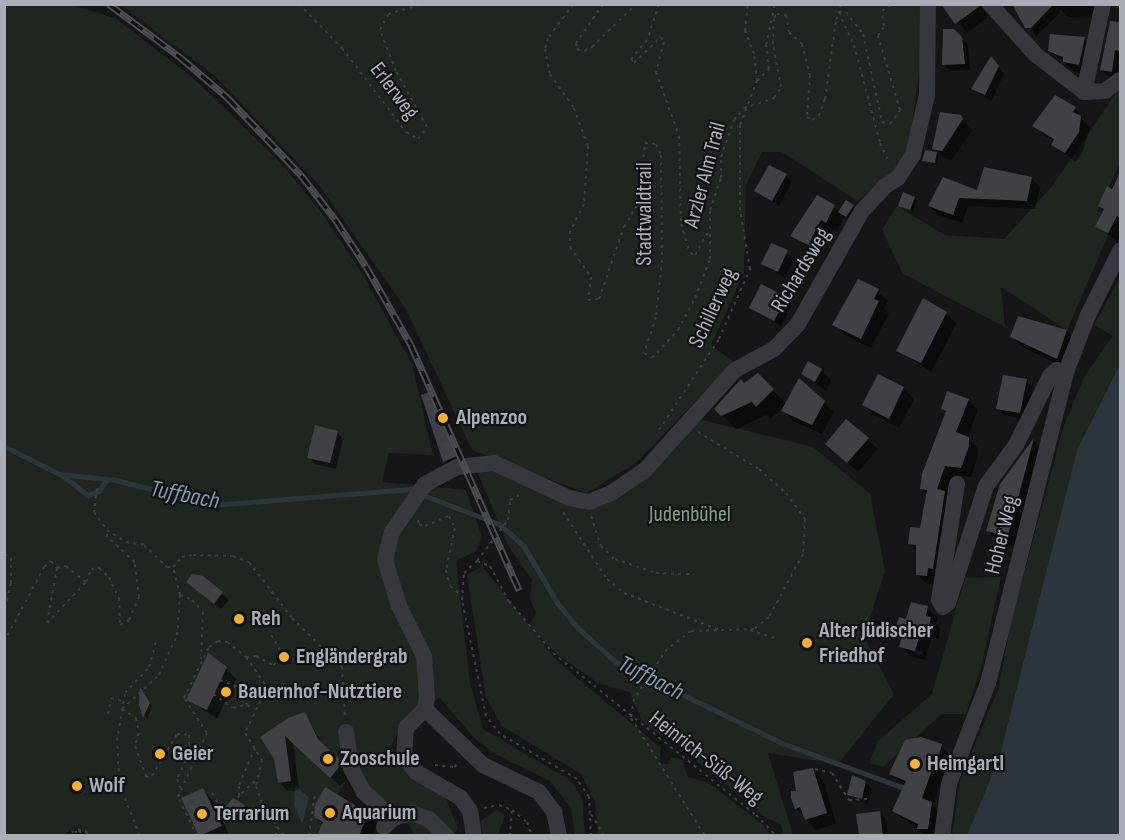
<!DOCTYPE html>
<html>
<head>
<meta charset="utf-8">
<style>
  body { margin:0 }
  #map { position:relative; width:1125px; height:840px; overflow:hidden; background:#161618; font-family:"Sofia Sans Condensed",sans-serif }
  div>[style] { position:absolute }
  .green>* { inset:0; background:#1e261f }
  .water>* { inset:0; background:#2c353c }
  .shadow>* { inset:0; background:#0007 }
  .stream>* { height:4.5px; margin:-2.25px; padding:0 2.25px; transform-origin:2.25px; border-radius:2.25px; background:#2c353c }
  .building>* { inset:0; background:#404145 }
  .path>* { height:2px; margin-top:-1px; transform-origin:0; background:repeating-linear-gradient(90deg,#3d3f44 0 3px,transparent 0 7.5px) }
  .minor>* { height:16px; margin:-8px; padding:0 8px; transform-origin:8px; border-radius:8px; background:#37383d }
  .rail>* { height:7px; margin-top:-3.5px; transform-origin:0; background:repeating-linear-gradient(90deg,#111113 0 14px,#4a4c52 0 28px); box-sizing:border-box; border-block:2px solid #4a4c52 }
  .dots>* { width:16px; height:16px; translate:-50% -50%; box-sizing:border-box; border:3px solid #111113; border-radius:50% }
  span { translate:-50% -50%; white-space:nowrap; text-align:center; line-height:1.15; -webkit-text-stroke:4.5px #111113; paint-order:stroke }
  .street-label { font-size:22px; color:#a8adb8 }
  .poi-label { font-size:22px; color:#a8adb8; font-weight:700 }
  .left { translate:0 -50%; text-align:left }
  .park-label { font-size:22px; color:#7fa381 }
  .water-label { font-size:24px; color:#7f9bb3; font-style:italic }
  .frame { position:absolute; inset:0; border:6px solid #a8adb8; pointer-events:none }
</style>
</head>
<body>
<div id="map">
  <div class="green">
    <i style="clip-path:polygon(923px 4px,925px 24px,909px 148px,897px 169px,857px 201px,782px 152px,762px 152px,746px 185px,744px 273px,711px 345px,733px 362px,637px 462px,587px 493px,472px 450px,406px 309px,319px 185px,216px 77px,121px 5px)"></i>
    <i style="clip-path:polygon(5px 5px,71px 5px,115px 18px,192px 77px,281px 163px,325px 217px,363px 275px,412px 364px,433px 455px,389px 453px,382px 482px,466px 490px,482px 537px,476px 551px,456px 561px,470px 683px,483px 729px,570px 780px,582px 798px,585px 835px,575px 835px,571px 808px,550px 781px,497px 755px,476px 740px,440px 698px,410px 712px,391px 745px,407px 773px,442px 790px,458px 828px,454px 835px,414px 835px,401px 810px,367px 789px,345px 764px,345px 783px,337px 796px,368px 813px,359px 835px,5px 836px)"></i>
    <i style="clip-path:polygon(1120px 87px,1120px 163px,1097px 211px,1115px 219px,1067px 330px,1001px 287px,1005px 327px,903px 274px,882px 230px,897px 206px,945px 235px,1004px 239px,1053px 185px)"></i>
    <i style="clip-path:polygon(1120px 278px,1120px 363px,1077px 450px,999px 758px,967px 835px,952px 836px,960px 780px,998px 690px,1012px 618px,1064px 425px,1084px 377px,1113px 336px,1094px 325px)"></i>
    <i style="clip-path:polygon(694px 418px,813px 447px,870px 494px,885px 571px,864px 637px,894px 694px,838px 764px,768px 753px,793px 835px,784px 835px,781px 825px,765px 817px,682px 749px,643px 723px,629px 692px,598px 683px,558px 655px,528px 626px,536px 614px,530px 598px,532px 580px,509px 547px,477px 471px,493px 468px,606px 502px)"></i>
    <i style="clip-path:polygon(482px 566px,557px 661px,661px 748px,659px 763px,668px 764px,671px 757px,682px 760px,688px 777px,709px 783px,762px 824px,770px 835px,598px 835px,595px 801px,581px 774px,502px 726px,486px 698px,467px 575px)"></i>
    <i style="clip-path:polygon(1001px 577px,981px 667px,966px 714px,942px 714px,883px 767px,869px 763px,878px 741px,932px 694px,965px 578px)"></i>
    <i style="clip-path:polygon(497px 809px,505px 816px,498px 835px,483px 835px,481px 821px)"></i>
  </div>
  <div class="water">
    <i style="clip-path:polygon(1120px 364px,1120px 835px,967px 835px,999px 758px,1077px 450px)"></i>
    <i style="clip-path:polygon(295px 785px,309px 798px,302px 824px,294px 805px)"></i>
  </div>
  <div class="shadow">
    <i style="clip-path:polygon(945px 4px,979px 4px,988px 17px,967px 33px)"></i>
    <i style="clip-path:polygon(1016px 4px,1108px 4px,1105px 19px,1068px 17px,1060px 9px,1059px 14px,1036px 36px)"></i>
    <i style="clip-path:polygon(1111px 22px,1120px 24px,1118px 78px,1108px 76px,1101px 69px)"></i>
    <i style="clip-path:polygon(953px 30px,968px 45px,970px 70px,950px 71px,944px 64px)"></i>
    <i style="clip-path:polygon(1084px 39px,1094px 49px,1089px 74px,1074px 72px,1049px 50px)"></i>
    <i style="clip-path:polygon(997px 65px,1004px 74px,991px 101px,973px 89px)"></i>
    <i style="clip-path:polygon(1075px 108px,1090px 128px,1082px 154px,1075px 162px,1034px 126px)"></i>
    <i style="clip-path:polygon(960px 116px,972px 130px,952px 160px,944px 158px,934px 148px)"></i>
    <i style="clip-path:polygon(926px 152px,939px 154px,937px 165px,924px 160px)"></i>
    <i style="clip-path:polygon(1120px 173px,1120px 236px,1117px 241px,1097px 226px,1105px 211px,1100px 206px)"></i>
    <i style="clip-path:polygon(786px 176px,792px 182px,779px 206px,756px 191px)"></i>
    <i style="clip-path:polygon(1031px 178px,1040px 187px,1035px 209px,968px 206px,962px 223px,938px 215px,929px 206px)"></i>
    <i style="clip-path:polygon(817px 197px,840px 212px,853px 206px,856px 209px,850px 219px,845px 216px,837px 232px,832px 229px,818px 254px,792px 236px)"></i>
    <i style="clip-path:polygon(914px 198px,917px 201px,913px 212px,900px 205px)"></i>
    <i style="clip-path:polygon(772px 245px,794px 258px,785px 278px,763px 264px)"></i>
    <i style="clip-path:polygon(878px 291px,888px 301px,884px 308px,889px 313px,871px 348px,844px 334px,834px 324px)"></i>
    <i style="clip-path:polygon(786px 298px,792px 305px,781px 326px,751px 307px)"></i>
    <i style="clip-path:polygon(946px 314px,956px 324px,931px 372px,898px 350px)"></i>
    <i style="clip-path:polygon(1019px 318px,1067px 332px,1077px 342px,1067px 368px,1022px 347px,1012px 337px)"></i>
    <i style="clip-path:polygon(821px 370px,831px 380px,826px 391px,803px 374px)"></i>
    <i style="clip-path:polygon(758px 375px,786px 404px,824px 402px,834px 412px,822px 434px,793px 421px,781px 409px,771px 419px,766px 415px,736px 429px,716px 409px)"></i>
    <i style="clip-path:polygon(878px 376px,904px 388px,914px 399px,899px 428px,874px 415px,864px 405px)"></i>
    <i style="clip-path:polygon(1027px 381px,1033px 387px,1026px 419px,1004px 415px,998px 409px)"></i>
    <i style="clip-path:polygon(428px 394px,459px 459px,448px 464px,423px 396px)"></i>
    <i style="clip-path:polygon(968px 400px,978px 410px,968px 437px,978px 448px,978px 456px,971px 477px,954px 475px,948px 495px,936px 585px,927px 584px,917px 574px,917px 551px,909px 543px,921px 530px,928px 495px,921px 488px,947px 414px,942px 409px)"></i>
    <i style="clip-path:polygon(846px 421px,878px 449px,858px 472px,827px 444px)"></i>
    <i style="clip-path:polygon(337px 432px,343px 439px,336px 469px,315px 464px,309px 457px)"></i>
    <i style="clip-path:polygon(1034px 440px,1044px 451px,1019px 547px,999px 542px,988px 530px,1002px 485px)"></i>
    <i style="clip-path:polygon(202px 578px,229px 600px,221px 609px,194px 588px)"></i>
    <i style="clip-path:polygon(evenodd,927px 608px,938px 618px,936px 624px,941px 629px,938px 639px,932px 637px,925px 660px,910px 656px,895px 637px,907px 621px,927px 608px,907px 647px,923px 652px,922px 655px,911px 651px,907px 647px)"></i>
    <i style="clip-path:polygon(226px 668px,236px 679px,217px 719px,188px 699px)"></i>
    <i style="clip-path:polygon(142px 691px,152px 706px,147px 719px,140px 705px)"></i>
    <i style="clip-path:polygon(304px 714px,326px 749px,348px 770px,349px 776px,340px 786px,293px 742px,299px 790px,288px 791px,279px 782px,276px 758px,262px 738px)"></i>
    <i style="clip-path:polygon(941px 746px,951px 756px,933px 805px,941px 813px,939px 836px,926px 836px,894px 811px,905px 786px,891px 774px)"></i>
    <i style="clip-path:polygon(813px 770px,823px 780px,836px 823px,816px 830px,796px 808px,798px 792px)"></i>
    <i style="clip-path:polygon(865px 782px,872px 789px,868px 805px,848px 795px)"></i>
    <i style="clip-path:polygon(202px 789px,212px 799px,230px 836px,201px 836px,183px 799px)"></i>
    <i style="clip-path:polygon(244px 807px,247px 809px,243px 817px,226px 809px)"></i>
    <i style="clip-path:polygon(880px 813px,886px 819px,888px 836px,860px 836px)"></i>
    <i style="clip-path:polygon(367px 814px,377px 823px,372px 836px,319px 836px,323px 825px,315px 817px)"></i>
    <i style="clip-path:polygon(79px 827px,88px 836px,62px 836px,62px 835px)"></i>
  </div>
  <div class="stream">
    <i style="left:4px;top:446px;width:63px;rotate:26.6deg"></i>
    <i style="left:60px;top:474px;width:56px;rotate:6.1deg"></i>
    <i style="left:116px;top:480px;width:100px;rotate:14.5deg"></i>
    <i style="left:213px;top:505px;width:198px;rotate:-4.6deg"></i>
    <i style="left:62px;top:475px;width:33px;rotate:38deg"></i>
    <i style="left:88px;top:495px;width:12px;rotate:-20deg"></i>
    <i style="left:99px;top:491px;width:14px;rotate:-56deg"></i>
    <i style="left:426px;top:496px;width:78px;rotate:21deg"></i>
    <i style="left:499px;top:524px;width:16px;rotate:40deg"></i>
    <i style="left:511px;top:534px;width:18px;rotate:43deg"></i>
    <i style="left:524px;top:546px;width:65px;rotate:59.5deg"></i>
    <i style="left:557px;top:602px;width:32px;rotate:51deg"></i>
    <i style="left:577px;top:627px;width:52px;rotate:41.9deg"></i>
    <i style="left:616px;top:662px;width:185px;rotate:26deg"></i>
    <i style="left:782px;top:743px;width:133px;rotate:20.2deg"></i>
  </div>
  <div class="building">
    <i style="clip-path:polygon(941px 4px,980px 4px,980px 6px,955px 24px)"></i>
    <i style="clip-path:polygon(1012px 4px,1054px 4px,1031px 28px,1025px 28px)"></i>
    <i style="clip-path:polygon(1110px 21px,1120px 22px,1120px 51px,1115px 50px,1112px 72px,1100px 70px)"></i>
    <i style="clip-path:polygon(943px 29px,954px 29px,962px 37px,965px 64px,942px 65px)"></i>
    <i style="clip-path:polygon(1050px 34px,1085px 37px,1079px 65px,1063px 62px,1063px 57px,1048px 51px)"></i>
    <i style="clip-path:polygon(991px 56px,999px 66px,985px 95px,971px 89px)"></i>
    <i style="clip-path:polygon(1055px 95px,1076px 107px,1073px 112px,1081px 116px,1079px 132px,1065px 153px,1051px 145px,1054px 139px,1032px 126px)"></i>
    <i style="clip-path:polygon(940px 112px,961px 115px,963px 119px,942px 151px,932px 149px)"></i>
    <i style="clip-path:polygon(925px 150px,937px 152px,935px 163px,922px 161px)"></i>
    <i style="clip-path:polygon(769px 165px,787px 174px,772px 201px,754px 191px)"></i>
    <i style="clip-path:polygon(984px 167px,1032px 177px,1027px 201px,959px 198px,953px 215px,928px 206px,943px 177px,977px 190px)"></i>
    <i style="clip-path:polygon(1120px 172px,1120px 218px,1117px 216px,1108px 233px,1095px 227px,1104px 209px,1098px 206px,1107px 186px,1112px 189px)"></i>
    <i style="clip-path:polygon(903px 192px,915px 197px,910px 210px,898px 206px)"></i>
    <i style="clip-path:polygon(817px 195px,835px 205px,826px 223px,821px 220px,808px 245px,790px 236px)"></i>
    <i style="clip-path:polygon(846px 200px,854px 205px,846px 217px,838px 212px)"></i>
    <i style="clip-path:polygon(771px 243px,788px 250px,778px 272px,761px 264px)"></i>
    <i style="clip-path:polygon(858px 279px,879px 289px,874px 299px,879px 301px,861px 339px,832px 325px)"></i>
    <i style="clip-path:polygon(761px 284px,787px 297px,774px 321px,749px 308px)"></i>
    <i style="clip-path:polygon(923px 298px,947px 312px,921px 363px,896px 351px)"></i>
    <i style="clip-path:polygon(1018px 316px,1067px 330px,1057px 359px,1010px 337px)"></i>
    <i style="clip-path:polygon(808px 361px,822px 369px,815px 382px,801px 374px)"></i>
    <i style="clip-path:polygon(758px 373px,774px 389px,756px 407px,752px 402px,721px 416px,714px 409px,741px 379px,744px 383px)"></i>
    <i style="clip-path:polygon(878px 374px,904px 387px,889px 419px,862px 405px)"></i>
    <i style="clip-path:polygon(1003px 375px,1027px 379px,1020px 413px,996px 409px)"></i>
    <i style="clip-path:polygon(799px 378px,825px 401px,812px 425px,781px 411px)"></i>
    <i style="clip-path:polygon(947px 391px,969px 399px,956px 432px,969px 437px,969px 446px,961px 468px,945px 466px,937px 489px,945px 491px,933px 569px,928px 568px,927px 576px,916px 575px,916px 545px,908px 544px,910px 527px,920px 528px,927px 490px,920px 489px,922px 474px,946px 411px,941px 409px)"></i>
    <i style="clip-path:polygon(429px 392px,457px 456px,443px 462px,421px 395px)"></i>
    <i style="clip-path:polygon(846px 419px,869px 438px,847px 463px,825px 444px)"></i>
    <i style="clip-path:polygon(315px 425px,338px 431px,330px 463px,307px 458px)"></i>
    <i style="clip-path:polygon(1034px 438px,1008px 536px,986px 531px,1000px 484px)"></i>
    <i style="clip-path:polygon(192px 574px,203px 576px,223px 592px,214px 604px,186px 582px)"></i>
    <i style="clip-path:polygon(911px 602px,928px 606px,926px 616px,931px 617px,928px 630px,922px 628px,915px 651px,899px 647px,901px 639px,893px 637px,899px 617px,906px 619px)"></i>
    <i style="clip-path:polygon(208px 653px,227px 667px,207px 710px,186px 700px)"></i>
    <i style="clip-path:polygon(140px 687px,150px 703px,143px 718px,139px 705px)"></i>
    <i style="clip-path:polygon(305px 712px,318px 739px,339px 759px,340px 766px,330px 778px,285px 736px,291px 781px,278px 783px,274px 759px,260px 737px,288px 718px)"></i>
    <i style="clip-path:polygon(921px 737px,942px 744px,935px 771px,932px 770px,922px 798px,932px 802px,928px 829px,917px 829px,918px 824px,892px 811px,906px 781px,889px 774px,905px 740px)"></i>
    <i style="clip-path:polygon(813px 768px,827px 813px,805px 820px,800px 807px,795px 809px,791px 798px,791px 791px,796px 791px,793px 772px)"></i>
    <i style="clip-path:polygon(852px 775px,866px 781px,862px 799px,847px 795px)"></i>
    <i style="clip-path:polygon(325px 787px,368px 813px,359px 836px,317px 836px,323px 822px,314px 817px,315px 805px)"></i>
    <i style="clip-path:polygon(203px 788px,222px 826px,199px 836px,181px 798px)"></i>
    <i style="clip-path:polygon(233px 798px,245px 805px,240px 815px,224px 809px)"></i>
    <i style="clip-path:polygon(880px 811px,883px 836px,859px 836px,856px 814px)"></i>
  </div>
  <div class="path">
    <i style="left:299px;top:4px;width:62px;rotate:45.7deg"></i>
    <i style="left:342px;top:48px;width:106px;rotate:52.7deg"></i>
    <i style="left:406px;top:132px;width:14px;rotate:30deg"></i>
    <i style="left:418px;top:139px;width:15px;rotate:-53deg"></i>
    <i style="left:427px;top:127px;width:64px;rotate:-119deg"></i>
    <i style="left:396px;top:71px;width:44px;rotate:-111.3deg"></i>
    <i style="left:380px;top:30px;width:18px;rotate:-63deg"></i>
    <i style="left:388px;top:14px;width:37px;rotate:-16deg"></i>
    <i style="left:573px;top:4px;width:42px;rotate:126.3deg"></i>
    <i style="left:548px;top:38px;width:11px;rotate:105deg"></i>
    <i style="left:545px;top:49px;width:25px;rotate:79deg"></i>
    <i style="left:550px;top:74px;width:42px;rotate:54.8deg"></i>
    <i style="left:574px;top:108px;width:40px;rotate:69.8deg"></i>
    <i style="left:588px;top:146px;width:58px;rotate:93.9deg"></i>
    <i style="left:584px;top:204px;width:30px;rotate:117deg"></i>
    <i style="left:570px;top:231px;width:16px;rotate:90deg"></i>
    <i style="left:570px;top:247px;width:37px;rotate:55deg"></i>
    <i style="left:591px;top:277px;width:23px;rotate:97deg"></i>
    <i style="left:588px;top:300px;width:11px;rotate:-5deg"></i>
    <i style="left:599px;top:299px;width:76px;rotate:-70.9deg"></i>
    <i style="left:624px;top:227px;width:29px;rotate:-59deg"></i>
    <i style="left:639px;top:202px;width:59px;rotate:-84.2deg"></i>
    <i style="left:645px;top:143px;width:11px;rotate:5deg"></i>
    <i style="left:656px;top:144px;width:12px;rotate:66deg"></i>
    <i style="left:661px;top:155px;width:105px;rotate:89.5deg"></i>
    <i style="left:662px;top:260px;width:57px;rotate:96deg"></i>
    <i style="left:656px;top:317px;width:38px;rotate:108deg"></i>
    <i style="left:644px;top:353px;width:9px;rotate:32deg"></i>
    <i style="left:652px;top:358px;width:38px;rotate:-47deg"></i>
    <i style="left:678px;top:330px;width:36px;rotate:-62deg"></i>
    <i style="left:695px;top:298px;width:42px;rotate:-69deg"></i>
    <i style="left:710px;top:259px;width:29px;rotate:-90deg"></i>
    <i style="left:603px;top:4px;width:47px;rotate:124.7deg"></i>
    <i style="left:576px;top:43px;width:6px;rotate:81deg"></i>
    <i style="left:577px;top:49px;width:7px;rotate:16deg"></i>
    <i style="left:584px;top:51px;width:9px;rotate:-27deg"></i>
    <i style="left:592px;top:47px;width:62px;rotate:-44.3deg"></i>
    <i style="left:659px;top:4px;width:38px;rotate:108deg"></i>
    <i style="left:647px;top:40px;width:25px;rotate:130deg"></i>
    <i style="left:631px;top:59px;width:5px;rotate:53deg"></i>
    <i style="left:634px;top:63px;width:37px;rotate:-44deg"></i>
    <i style="left:661px;top:37px;width:6px;rotate:59deg"></i>
    <i style="left:664px;top:42px;width:31px;rotate:105deg"></i>
    <i style="left:656px;top:72px;width:68px;rotate:70.2deg"></i>
    <i style="left:679px;top:136px;width:88px;rotate:88.7deg"></i>
    <i style="left:681px;top:224px;width:30px;rotate:73deg"></i>
    <i style="left:690px;top:253px;width:5px;rotate:22deg"></i>
    <i style="left:695px;top:255px;width:30px;rotate:-60deg"></i>
    <i style="left:710px;top:229px;width:19px;rotate:-90deg"></i>
    <i style="left:710px;top:210px;width:34px;rotate:-71deg"></i>
    <i style="left:721px;top:178px;width:21px;rotate:-90deg"></i>
    <i style="left:721px;top:157px;width:39px;rotate:-71deg"></i>
    <i style="left:734px;top:120px;width:16px;rotate:-50deg"></i>
    <i style="left:744px;top:108px;width:32px;rotate:-18deg"></i>
    <i style="left:774px;top:98px;width:13px;rotate:-58deg"></i>
    <i style="left:781px;top:87px;width:44px;rotate:-100.5deg"></i>
    <i style="left:773px;top:44px;width:26px;rotate:-88deg"></i>
    <i style="left:774px;top:18px;width:5px;rotate:-53deg"></i>
    <i style="left:777px;top:14px;width:9px;rotate:6deg"></i>
    <i style="left:786px;top:15px;width:17px;rotate:80deg"></i>
    <i style="left:789px;top:32px;width:18px;rotate:43deg"></i>
    <i style="left:802px;top:44px;width:32px;rotate:76deg"></i>
    <i style="left:810px;top:75px;width:42px;rotate:94.1deg"></i>
    <i style="left:807px;top:117px;width:6px;rotate:31deg"></i>
    <i style="left:812px;top:120px;width:8px;rotate:-30deg"></i>
    <i style="left:819px;top:116px;width:18px;rotate:-71deg"></i>
    <i style="left:825px;top:99px;width:80px;rotate:-82.1deg"></i>
    <i style="left:836px;top:20px;width:9px;rotate:-69deg"></i>
    <i style="left:839px;top:12px;width:7px"></i>
    <i style="left:846px;top:12px;width:28px;rotate:52deg"></i>
    <i style="left:863px;top:34px;width:90px;rotate:77.8deg"></i>
    <i style="left:882px;top:122px;width:8px;rotate:14deg"></i>
    <i style="left:890px;top:124px;width:17px;rotate:-54deg"></i>
    <i style="left:900px;top:110px;width:77px;rotate:-106.6deg"></i>
    <i style="left:878px;top:36px;width:12px;rotate:-59deg"></i>
    <i style="left:884px;top:26px;width:15px;rotate:-98deg"></i>
    <i style="left:882px;top:11px;width:12px;rotate:-35deg"></i>
    <i style="left:841px;top:4px;width:8px;rotate:104deg"></i>
    <i style="left:839px;top:12px;width:36px;rotate:66deg"></i>
    <i style="left:854px;top:45px;width:101px;rotate:75.1deg"></i>
    <i style="left:880px;top:143px;width:21px;rotate:65deg"></i>
    <i style="left:4px;top:7px;width:4px;rotate:-45deg"></i>
    <i style="left:757px;top:81px;width:17px;rotate:-45deg"></i>
    <i style="left:769px;top:69px;width:24px;rotate:-97deg"></i>
    <i style="left:766px;top:45px;width:42px;rotate:-77.6deg"></i>
    <i style="left:659px;top:430px;width:109px;rotate:-56.6deg"></i>
    <i style="left:719px;top:339px;width:77px;rotate:-66.1deg"></i>
    <i style="left:750px;top:269px;width:60px;rotate:-99.6deg"></i>
    <i style="left:740px;top:210px;width:85px;rotate:-90deg"></i>
    <i style="left:740px;top:125px;width:47px;rotate:-68.9deg"></i>
    <i style="left:757px;top:81px;width:27px;rotate:-96deg"></i>
    <i style="left:754px;top:54px;width:25px;rotate:-111deg"></i>
    <i style="left:745px;top:31px;width:27px;rotate:-84deg"></i>
    <i style="left:698px;top:432px;width:71px;rotate:31.2deg"></i>
    <i style="left:759px;top:469px;width:36px;rotate:42deg"></i>
    <i style="left:786px;top:493px;width:32px;rotate:54deg"></i>
    <i style="left:805px;top:519px;width:35px;rotate:93deg"></i>
    <i style="left:803px;top:554px;width:72px;rotate:118.4deg"></i>
    <i style="left:769px;top:617px;width:19px;rotate:141deg"></i>
    <i style="left:754px;top:629px;width:63px;rotate:178.2deg"></i>
    <i style="left:691px;top:631px;width:30px;rotate:143deg"></i>
    <i style="left:667px;top:649px;width:60px;rotate:123.4deg"></i>
    <i style="left:634px;top:699px;width:19px;rotate:99deg"></i>
    <i style="left:631px;top:718px;width:139px;rotate:57.9deg"></i>
    <i style="left:442px;top:441px;width:4px;rotate:-27deg"></i>
    <i style="left:446px;top:439px;width:14px;rotate:69deg"></i>
    <i style="left:442px;top:441px;width:8px;rotate:97deg"></i>
    <i style="left:441px;top:449px;width:14px;rotate:-86deg"></i>
    <i style="left:445px;top:452px;width:5px;rotate:-22deg"></i>
    <i style="left:97px;top:488px;width:24px;rotate:97deg"></i>
    <i style="left:94px;top:512px;width:22px;rotate:54deg"></i>
    <i style="left:563px;top:512px;width:80px;rotate:56.7deg"></i>
    <i style="left:607px;top:579px;width:22px;rotate:39deg"></i>
    <i style="left:624px;top:593px;width:105px;rotate:21.2deg"></i>
    <i style="left:591px;top:516px;width:32px;rotate:72deg"></i>
    <i style="left:601px;top:546px;width:19px;rotate:43deg"></i>
    <i style="left:615px;top:559px;width:43px;rotate:18.9deg"></i>
    <i style="left:656px;top:573px;width:38px;rotate:2deg"></i>
    <i style="left:418px;top:520px;width:4px;rotate:76deg"></i>
    <i style="left:419px;top:524px;width:6px;rotate:18deg"></i>
    <i style="left:425px;top:526px;width:26px;rotate:-23deg"></i>
    <i style="left:449px;top:516px;width:13px;rotate:63deg"></i>
    <i style="left:455px;top:528px;width:43px;rotate:102.1deg"></i>
    <i style="left:446px;top:570px;width:16px;rotate:76deg"></i>
    <i style="left:450px;top:586px;width:16px;rotate:40deg"></i>
    <i style="left:4px;top:554px;width:8px;rotate:30deg"></i>
    <i style="left:11px;top:558px;width:25px;rotate:90deg"></i>
    <i style="left:11px;top:583px;width:29px;rotate:104deg"></i>
    <i style="left:477px;top:561px;width:51px;rotate:-52.9deg"></i>
    <i style="left:508px;top:520px;width:20px;rotate:-84deg"></i>
    <i style="left:510px;top:500px;width:15px;rotate:-28deg"></i>
    <i style="left:173px;top:567px;width:13px;rotate:-48deg"></i>
    <i style="left:182px;top:557px;width:11px;rotate:-10deg"></i>
    <i style="left:193px;top:555px;width:40px;rotate:1.4deg"></i>
    <i style="left:233px;top:556px;width:17px;rotate:21deg"></i>
    <i style="left:249px;top:562px;width:71px;rotate:52.5deg"></i>
    <i style="left:292px;top:618px;width:70px;rotate:44.4deg"></i>
    <i style="left:342px;top:667px;width:50px;rotate:86.6deg"></i>
    <i style="left:57px;top:568px;width:9px;rotate:-13deg"></i>
    <i style="left:66px;top:566px;width:26px;rotate:39deg"></i>
    <i style="left:180px;top:595px;width:13px;rotate:23deg"></i>
    <i style="left:192px;top:600px;width:16px;rotate:47deg"></i>
    <i style="left:203px;top:612px;width:47px;rotate:92.4deg"></i>
    <i style="left:750px;top:630px;width:26px;rotate:18deg"></i>
    <i style="left:4px;top:642px;width:85px;rotate:-61.9deg"></i>
    <i style="left:44px;top:567px;width:9px;rotate:-41deg"></i>
    <i style="left:51px;top:561px;width:9px;rotate:49deg"></i>
    <i style="left:57px;top:568px;width:56px;rotate:100.3deg"></i>
    <i style="left:47px;top:623px;width:57px;rotate:-46.4deg"></i>
    <i style="left:86px;top:582px;width:14px;rotate:-69deg"></i>
    <i style="left:91px;top:569px;width:8px;rotate:-7deg"></i>
    <i style="left:99px;top:568px;width:13px;rotate:42deg"></i>
    <i style="left:109px;top:577px;width:23px;rotate:65deg"></i>
    <i style="left:119px;top:598px;width:27px;rotate:88deg"></i>
    <i style="left:120px;top:625px;width:10px;rotate:-29deg"></i>
    <i style="left:129px;top:620px;width:25px;rotate:-67deg"></i>
    <i style="left:139px;top:597px;width:35px;rotate:-97deg"></i>
    <i style="left:135px;top:562px;width:38px;rotate:-138deg"></i>
    <i style="left:107px;top:537px;width:7px;rotate:-90deg"></i>
    <i style="left:107px;top:530px;width:22px;rotate:32deg"></i>
    <i style="left:126px;top:542px;width:18px;rotate:9deg"></i>
    <i style="left:144px;top:545px;width:32px;rotate:44deg"></i>
    <i style="left:167px;top:567px;width:6px"></i>
    <i style="left:246px;top:657px;width:37px;rotate:55deg"></i>
    <i style="left:267px;top:687px;width:51px;rotate:115.6deg"></i>
    <i style="left:245px;top:733px;width:32px;rotate:58deg"></i>
    <i style="left:262px;top:760px;width:27px;rotate:103deg"></i>
    <i style="left:256px;top:786px;width:24px;rotate:71deg"></i>
    <i style="left:264px;top:809px;width:34px;rotate:53deg"></i>
    <i style="left:220px;top:680px;width:23px;rotate:23deg"></i>
    <i style="left:241px;top:689px;width:17px;rotate:69deg"></i>
    <i style="left:247px;top:705px;width:8px;rotate:30deg"></i>
    <i style="left:213px;top:694px;width:24px;rotate:35deg"></i>
    <i style="left:233px;top:708px;width:14px;rotate:-12deg"></i>
    <i style="left:122px;top:709px;width:17px;rotate:33deg"></i>
    <i style="left:136px;top:718px;width:15px;rotate:79deg"></i>
    <i style="left:139px;top:733px;width:14px;rotate:107deg"></i>
    <i style="left:135px;top:746px;width:33px;rotate:70deg"></i>
    <i style="left:146px;top:777px;width:6px;rotate:-9deg"></i>
    <i style="left:152px;top:776px;width:49px;rotate:-59.2deg"></i>
    <i style="left:177px;top:734px;width:12px;rotate:5deg"></i>
    <i style="left:189px;top:735px;width:19px;rotate:90deg"></i>
    <i style="left:189px;top:754px;width:28px;rotate:116deg"></i>
    <i style="left:177px;top:779px;width:13px;rotate:67deg"></i>
    <i style="left:122px;top:709px;width:50px;rotate:-42.6deg"></i>
    <i style="left:159px;top:675px;width:44px;rotate:-65.8deg"></i>
    <i style="left:177px;top:635px;width:40px;rotate:-85.7deg"></i>
    <i style="left:180px;top:595px;width:29px;rotate:-104deg"></i>
    <i style="left:108px;top:714px;width:16px;rotate:-79deg"></i>
    <i style="left:111px;top:698px;width:12px;rotate:14deg"></i>
    <i style="left:435px;top:765px;width:19px;rotate:6deg"></i>
    <i style="left:454px;top:767px;width:6px;rotate:-45deg"></i>
    <i style="left:815px;top:769px;width:17px;rotate:13deg"></i>
    <i style="left:832px;top:773px;width:32px;rotate:58deg"></i>
    <i style="left:849px;top:800px;width:18px;rotate:-3deg"></i>
    <i style="left:255px;top:781px;width:22px;rotate:137deg"></i>
    <i style="left:239px;top:796px;width:11px;rotate:-90deg"></i>
    <i style="left:239px;top:785px;width:40px;rotate:-66.6deg"></i>
    <i style="left:212px;top:793px;width:24px;rotate:62deg"></i>
    <i style="left:223px;top:814px;width:24px;rotate:-48deg"></i>
    <i style="left:484px;top:808px;width:15px;rotate:-11deg"></i>
    <i style="left:499px;top:805px;width:14px;rotate:21deg"></i>
    <i style="left:512px;top:810px;width:19px;rotate:39deg"></i>
    <i style="left:527px;top:822px;width:15px;rotate:70deg"></i>
    <i style="left:591px;top:814px;width:26px;rotate:59deg"></i>
    <i style="left:65px;top:836px;width:15px;rotate:-28deg"></i>
    <i style="left:78px;top:829px;width:18px;rotate:22deg"></i>
    <i style="left:68px;top:836px;width:11px;rotate:-27deg"></i>
    <i style="left:78px;top:831px;width:10px;rotate:29deg"></i>
    <i style="left:140px;top:836px;width:54px;rotate:-111.8deg"></i>
    <i style="left:120px;top:786px;width:45px;rotate:-93.8deg"></i>
    <i style="left:117px;top:741px;width:49px;rotate:-80.5deg"></i>
    <i style="left:125px;top:693px;width:35px;rotate:-47deg"></i>
    <i style="left:149px;top:667px;width:27px;rotate:-75deg"></i>
    <i style="left:197px;top:836px;width:43px;rotate:-116deg"></i>
    <i style="left:178px;top:797px;width:70px;rotate:-65.6deg"></i>
    <i style="left:207px;top:733px;width:42px;rotate:-123.3deg"></i>
    <i style="left:184px;top:698px;width:57px;rotate:-63.9deg"></i>
    <i style="left:209px;top:647px;width:11px;rotate:-34deg"></i>
    <i style="left:218px;top:641px;width:9px;rotate:6deg"></i>
    <i style="left:227px;top:642px;width:24px;rotate:38deg"></i>
    <i style="left:246px;top:657px;width:10px;rotate:-6deg"></i>
    <i style="left:256px;top:656px;width:19px;rotate:28deg"></i>
    <i style="left:273px;top:665px;width:14px;rotate:-36deg"></i>
    <i style="left:284px;top:657px;width:30px;rotate:-120deg"></i>
    <i style="left:276px;top:836px;width:9px;rotate:-90deg"></i>
    <i style="left:309px;top:836px;width:43px;rotate:-82.1deg"></i>
    <i style="left:354px;top:836px;width:22px;rotate:-66deg"></i>
    <i style="left:363px;top:816px;width:10px;rotate:-143deg"></i>
    <i style="left:510px;top:836px;width:26px;rotate:-86deg"></i>
    <i style="left:591px;top:836px;width:39px;rotate:-93deg"></i>
    <i style="left:589px;top:797px;width:22px;rotate:-124deg"></i>
    <i style="left:577px;top:779px;width:89px;rotate:-149.7deg"></i>
    <i style="left:500px;top:734px;width:23px;rotate:-128deg"></i>
    <i style="left:486px;top:716px;width:118px;rotate:-101.7deg"></i>
    <i style="left:462px;top:600px;width:27px;rotate:-86deg"></i>
    <i style="left:464px;top:573px;width:18px;rotate:-43deg"></i>
    <i style="left:477px;top:561px;width:14px;rotate:21deg"></i>
    <i style="left:490px;top:566px;width:40px;rotate:62deg"></i>
    <i style="left:509px;top:601px;width:68px;rotate:49.8deg"></i>
    <i style="left:553px;top:653px;width:260px;rotate:38.6deg"></i>
    <i style="left:756px;top:815px;width:29px;rotate:46deg"></i>
  </div>
  <div class="minor">
    <i style="left:990px;top:4px;width:67px;rotate:48deg"></i>
    <i style="left:1035px;top:54px;width:62px;rotate:37.8deg"></i>
    <i style="left:1084px;top:92px;width:21px;rotate:-3deg"></i>
    <i style="left:1105px;top:91px;width:19px;rotate:-36deg"></i>
    <i style="left:1084px;top:92px;width:90px;rotate:-77.8deg"></i>
    <i style="left:957px;top:484px;width:117px;rotate:98.8deg"></i>
    <i style="left:939px;top:600px;width:8px;rotate:60deg"></i>
    <i style="left:943px;top:607px;width:6px;rotate:-39deg"></i>
    <i style="left:948px;top:603px;width:123px;rotate:-72deg"></i>
    <i style="left:986px;top:486px;width:51px;rotate:-53.8deg"></i>
    <i style="left:1016px;top:445px;width:77px;rotate:-63.8deg"></i>
    <i style="left:1050px;top:376px;width:9px;rotate:-41deg"></i>
    <i style="left:1057px;top:370px;width:9px;rotate:13deg"></i>
    <i style="left:425px;top:709px;width:81px;rotate:44deg"></i>
    <i style="left:483px;top:765px;width:62px;rotate:25.7deg"></i>
    <i style="left:539px;top:792px;width:25px;rotate:53deg"></i>
    <i style="left:554px;top:812px;width:25px;rotate:78deg"></i>
    <i style="left:346px;top:732px;width:36px;rotate:82deg"></i>
    <i style="left:351px;top:768px;width:27px;rotate:62deg"></i>
    <i style="left:364px;top:792px;width:39px;rotate:42deg"></i>
    <i style="left:384px;top:827px;width:13px;rotate:-45deg"></i>
    <i style="left:393px;top:818px;width:20px;rotate:-15deg"></i>
    <i style="left:412px;top:813px;width:19px;rotate:21deg"></i>
    <i style="left:430px;top:820px;width:23px;rotate:45deg"></i>
    <i style="left:474px;top:836px;width:25px;rotate:-99deg"></i>
    <i style="left:470px;top:811px;width:16px;rotate:-125deg"></i>
    <i style="left:461px;top:798px;width:52px;rotate:-150deg"></i>
    <i style="left:416px;top:772px;width:19px;rotate:-129deg"></i>
    <i style="left:404px;top:757px;width:29px;rotate:-86deg"></i>
    <i style="left:406px;top:728px;width:27px;rotate:-45deg"></i>
    <i style="left:425px;top:709px;width:11px;rotate:-80deg"></i>
    <i style="left:427px;top:698px;width:42px;rotate:-94.1deg"></i>
    <i style="left:424px;top:656px;width:56px;rotate:-116.6deg"></i>
    <i style="left:399px;top:606px;width:48px;rotate:-106.9deg"></i>
    <i style="left:385px;top:560px;width:29px;rotate:-76deg"></i>
    <i style="left:392px;top:532px;width:58px;rotate:-55.5deg"></i>
    <i style="left:425px;top:484px;width:36px;rotate:-28deg"></i>
    <i style="left:457px;top:467px;width:37px;rotate:-6deg"></i>
    <i style="left:494px;top:463px;width:83px;rotate:25deg"></i>
    <i style="left:569px;top:498px;width:20px;rotate:11deg"></i>
    <i style="left:589px;top:502px;width:24px;rotate:-22deg"></i>
    <i style="left:611px;top:493px;width:41px;rotate:-34.1deg"></i>
    <i style="left:645px;top:470px;width:135px;rotate:-48deg"></i>
    <i style="left:735px;top:370px;width:44px;rotate:-28.3deg"></i>
    <i style="left:774px;top:349px;width:35px;rotate:-46deg"></i>
    <i style="left:798px;top:324px;width:130px;rotate:-60.5deg"></i>
    <i style="left:862px;top:211px;width:33px;rotate:-47deg"></i>
    <i style="left:884px;top:187px;width:17px;rotate:-33deg"></i>
    <i style="left:898px;top:178px;width:27px;rotate:-57deg"></i>
    <i style="left:913px;top:155px;width:62px;rotate:-76.9deg"></i>
    <i style="left:927px;top:95px;width:91px;rotate:-89.4deg"></i>
    <i style="left:942px;top:836px;width:52px;rotate:-82.3deg"></i>
    <i style="left:949px;top:784px;width:108px;rotate:-68.9deg"></i>
    <i style="left:988px;top:683px;width:321px;rotate:-75.9deg"></i>
    <i style="left:1066px;top:372px;width:61px;rotate:-68.9deg"></i>
    <i style="left:1088px;top:315px;width:72px;rotate:-63.4deg"></i>
  </div>
  <div class="rail">
    <i style="left:109px;top:4px;width:89px;rotate:36.7deg"></i>
    <i style="left:180px;top:57px;width:62px;rotate:40.4deg"></i>
    <i style="left:227px;top:97px;width:108px;rotate:46.5deg"></i>
    <i style="left:301px;top:175px;width:56px;rotate:52.3deg"></i>
    <i style="left:335px;top:219px;width:56px;rotate:56.6deg"></i>
    <i style="left:366px;top:266px;width:91px;rotate:60.3deg"></i>
    <i style="left:411px;top:345px;width:268px;rotate:66.2deg"></i>
  </div>
  <div class="dots">
    <i style="left:443px;top:418px;background:#f2b134"></i>
    <i style="left:239px;top:619px;background:#f2b134"></i>
    <i style="left:807px;top:643px;background:#f2b134"></i>
    <i style="left:284px;top:657px;background:#f2b134"></i>
    <i style="left:226px;top:692px;background:#f2b134"></i>
    <i style="left:160px;top:754px;background:#f2b134"></i>
    <i style="left:328px;top:759px;background:#f2b134"></i>
    <i style="left:915px;top:764px;background:#f2b134"></i>
    <i style="left:77px;top:786px;background:#f2b134"></i>
    <i style="left:330px;top:813px;background:#f2b134"></i>
    <i style="left:202px;top:814px;background:#f2b134"></i>
  </div>
  <div class="street-label">
    <span style="left:394px;top:91px;rotate:53deg">Erlerweg</span>
    <span style="left:705px;top:175px;rotate:-75deg">Arzler Alm Trail</span>
    <span style="left:645px;top:214px;rotate:-90deg">Stadtwaldtrail</span>
    <span style="left:801px;top:270px;rotate:-59deg">Richardsweg</span>
    <span style="left:713px;top:308px;rotate:-65deg">Schillerweg</span>
    <span style="left:1002px;top:535px;rotate:-76deg">Hoher Weg</span>
    <span style="left:706px;top:758px;rotate:38deg">Heinrich-Süß-Weg</span>
  </div>
  <div class="poi-label">
    <span class="left" style="left:456px;top:418px">Alpenzoo</span>
    <span class="left" style="left:251px;top:619px">Reh</span>
    <span class="left" style="left:819px;top:643px">Alter Jüdischer<br>Friedhof</span>
    <span class="left" style="left:296px;top:657px">Engländergrab</span>
    <span class="left" style="left:238px;top:692px">Bauernhof-Nutztiere</span>
    <span class="left" style="left:172px;top:754px">Geier</span>
    <span class="left" style="left:340px;top:759px">Zooschule</span>
    <span class="left" style="left:927px;top:764px">Heimgartl</span>
    <span class="left" style="left:89px;top:786px">Wolf</span>
    <span class="left" style="left:342px;top:813px">Aquarium</span>
    <span class="left" style="left:214px;top:814px">Terrarium</span>
  </div>
  <div class="park-label">
    <span style="left:690px;top:515px">Judenbühel</span>
  </div>
  <div class="water-label">
    <span style="left:185px;top:495px;rotate:11deg">Tuffbach</span>
    <span style="left:651px;top:678px;rotate:27deg">Tuffbach</span>
  </div>
  <div class="frame"></div>
</div>
</body>
</html>
